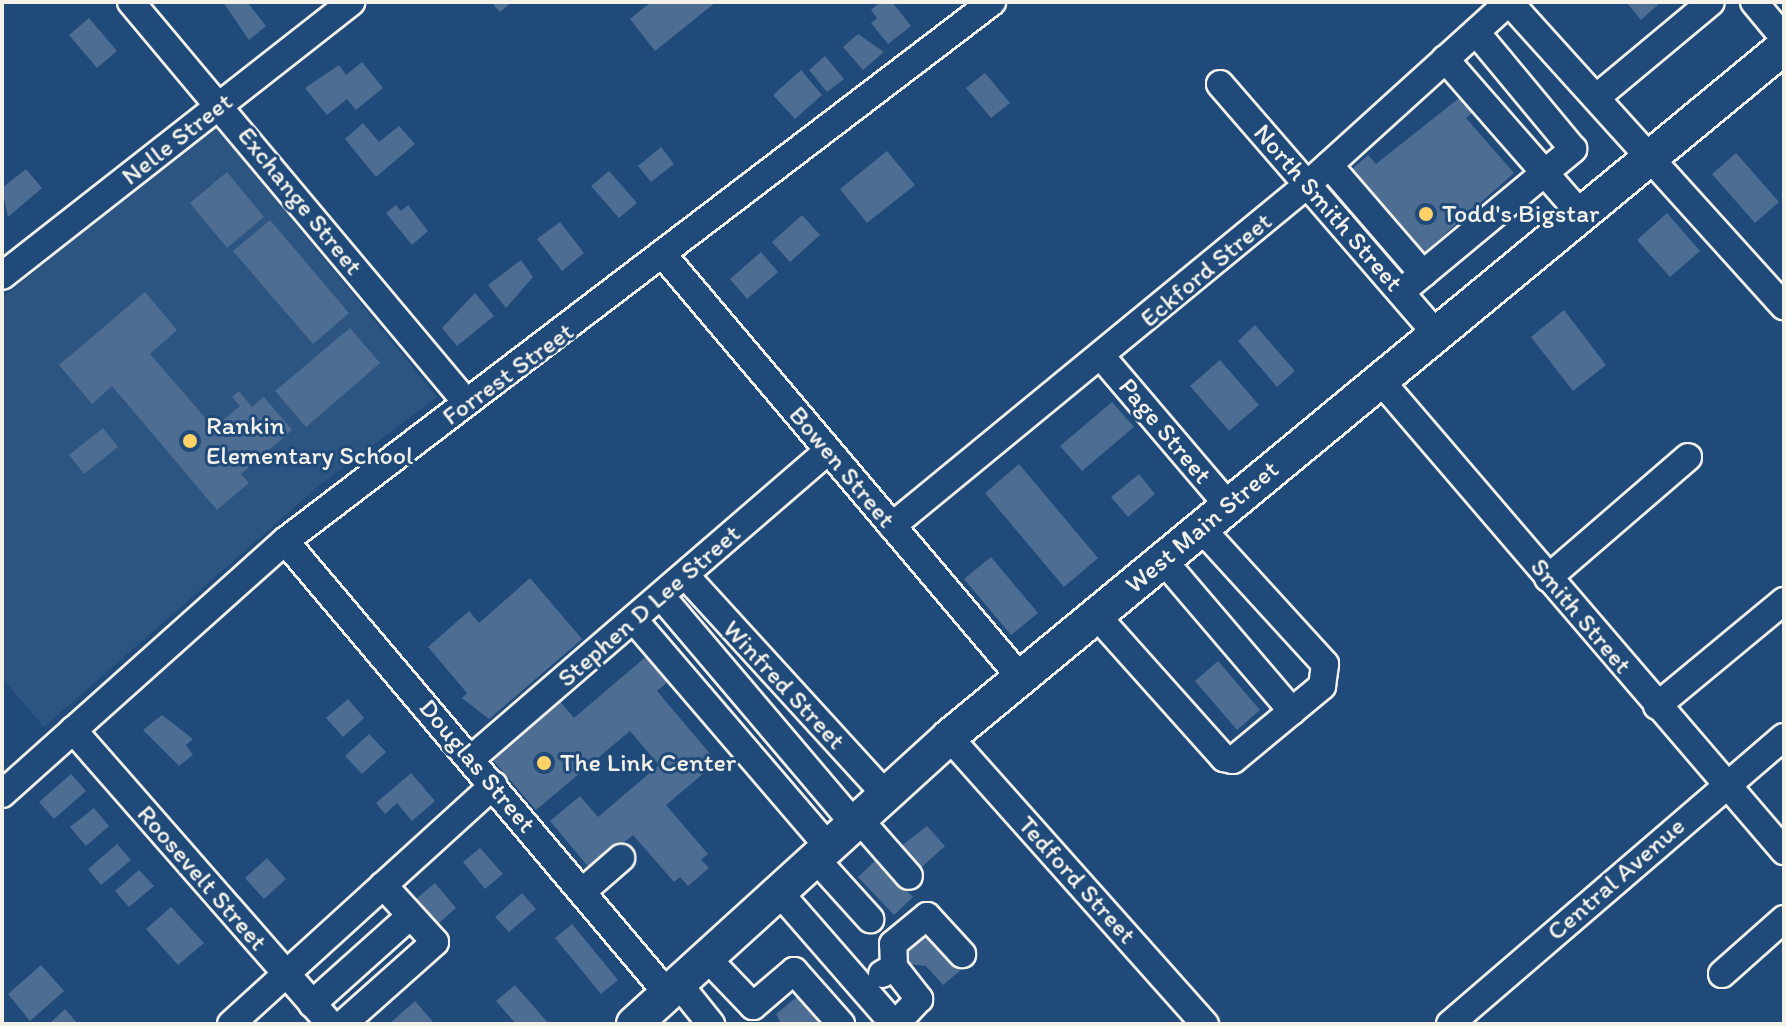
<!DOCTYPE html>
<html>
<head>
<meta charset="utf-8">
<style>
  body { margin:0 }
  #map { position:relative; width:1786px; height:1026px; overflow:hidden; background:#1f4a7a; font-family:Itim,sans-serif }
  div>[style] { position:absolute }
  .built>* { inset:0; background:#2d5581 }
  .building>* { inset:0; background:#4d6e92 }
  .roads { filter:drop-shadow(2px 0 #f4f1e8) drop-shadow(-2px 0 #f4f1e8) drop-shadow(0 2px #f4f1e8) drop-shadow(0 -2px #f4f1e8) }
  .minor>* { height:26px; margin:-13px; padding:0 13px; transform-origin:13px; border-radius:13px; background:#1f4a7a }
  .major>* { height:34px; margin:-17px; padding:0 17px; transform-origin:17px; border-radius:17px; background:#1f4a7a }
  .dots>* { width:22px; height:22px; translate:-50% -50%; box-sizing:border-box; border:4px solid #1f4a7a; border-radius:50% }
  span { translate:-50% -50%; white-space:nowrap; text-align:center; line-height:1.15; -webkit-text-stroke:6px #1f4a7a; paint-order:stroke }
  .street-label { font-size:26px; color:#f4f1e8 }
  .poi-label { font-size:26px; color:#f4f1e8 }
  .left { translate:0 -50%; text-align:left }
  .frame { position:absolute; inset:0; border:4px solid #f4f1e8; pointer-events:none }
</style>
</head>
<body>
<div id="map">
  <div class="built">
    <i style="clip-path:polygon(216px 127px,437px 397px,321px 484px,44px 727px,2px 678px,2px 297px)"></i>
  </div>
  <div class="building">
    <i style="clip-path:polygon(223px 2px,247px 2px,266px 26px,249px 40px)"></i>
    <i style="clip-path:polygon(491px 2px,512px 2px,500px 12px)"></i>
    <i style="clip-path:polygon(651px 2px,716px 2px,655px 51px,630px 19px)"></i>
    <i style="clip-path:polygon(880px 2px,892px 2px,911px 26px,888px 44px,871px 23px,877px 18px,871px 10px)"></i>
    <i style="clip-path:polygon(1626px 2px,1661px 2px,1641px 20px)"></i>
    <i style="clip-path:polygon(89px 18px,117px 51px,97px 68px,69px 35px)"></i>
    <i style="clip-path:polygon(858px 34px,884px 52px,863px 70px,843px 47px)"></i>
    <i style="clip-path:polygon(825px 56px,844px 79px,827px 92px,809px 70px)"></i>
    <i style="clip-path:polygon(362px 62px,383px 88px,356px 110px,347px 99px,327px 115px,305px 88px,339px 65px,346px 75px)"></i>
    <i style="clip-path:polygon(801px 70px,822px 95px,795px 119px,773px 95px)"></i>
    <i style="clip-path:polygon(985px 73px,1010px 103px,991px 118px,966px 88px)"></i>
    <i style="clip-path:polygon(1463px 95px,1476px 110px,1466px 118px,1514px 173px,1420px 256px,1348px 173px,1368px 155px,1376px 164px)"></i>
    <i style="clip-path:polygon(363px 123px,379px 142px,399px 126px,415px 144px,376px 177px,345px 139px)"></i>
    <i style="clip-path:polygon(661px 147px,674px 164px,651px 182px,638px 166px)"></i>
    <i style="clip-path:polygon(887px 151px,915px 185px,867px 223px,840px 189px)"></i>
    <i style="clip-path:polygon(1736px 153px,1779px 202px,1755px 223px,1712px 174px)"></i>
    <i style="clip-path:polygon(26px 169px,42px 188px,8px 217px,2px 188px)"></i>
    <i style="clip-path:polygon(609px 171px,637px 203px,619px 218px,591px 186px)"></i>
    <i style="clip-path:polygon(227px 172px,264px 217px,227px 248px,190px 203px)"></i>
    <i style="clip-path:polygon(396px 205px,401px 211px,408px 205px,428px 231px,412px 245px,386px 213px)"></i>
    <i style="clip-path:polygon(1667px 213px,1700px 251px,1670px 277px,1637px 240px)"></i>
    <i style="clip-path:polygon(802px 215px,820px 235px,790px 262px,772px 242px)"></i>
    <i style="clip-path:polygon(270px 220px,349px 313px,313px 344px,233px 251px)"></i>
    <i style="clip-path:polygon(560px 222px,584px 253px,562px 271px,537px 239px)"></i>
    <i style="clip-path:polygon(761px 252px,778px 272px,747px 299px,730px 279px)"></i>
    <i style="clip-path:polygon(521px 260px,533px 277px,506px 308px,488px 285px)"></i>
    <i style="clip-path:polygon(145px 292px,177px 330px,150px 354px,214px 428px,240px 406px,232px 397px,239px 391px,252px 407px,264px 397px,292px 430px,241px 474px,249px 483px,217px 510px,112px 386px,92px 404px,59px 365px)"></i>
    <i style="clip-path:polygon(475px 293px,494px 316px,457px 346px,442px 328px)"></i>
    <i style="clip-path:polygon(1564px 310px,1606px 365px,1573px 391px,1531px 337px)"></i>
    <i style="clip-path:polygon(1255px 325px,1295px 371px,1277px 387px,1238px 341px)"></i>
    <i style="clip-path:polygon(350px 328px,380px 363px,306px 427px,275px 391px)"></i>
    <i style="clip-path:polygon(1220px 360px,1259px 405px,1229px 431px,1190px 386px)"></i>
    <i style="clip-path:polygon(1112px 402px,1134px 427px,1082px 471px,1060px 446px)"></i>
    <i style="clip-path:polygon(103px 428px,118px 447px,84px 474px,69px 455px)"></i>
    <i style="clip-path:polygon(1019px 464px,1098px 558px,1064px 587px,985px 493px)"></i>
    <i style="clip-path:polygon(1139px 474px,1155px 494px,1128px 517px,1111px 497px)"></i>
    <i style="clip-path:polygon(991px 557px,1038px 613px,1011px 635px,964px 579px)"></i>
    <i style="clip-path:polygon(530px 578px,582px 639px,489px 719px,462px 698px,467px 693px,428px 647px,469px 611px,479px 623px)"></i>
    <i style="clip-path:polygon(662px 643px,684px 668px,657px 691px,717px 762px,666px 805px,708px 854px,701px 860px,709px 868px,688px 886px,680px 877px,674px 882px,633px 835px,591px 870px,550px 821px,580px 796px,598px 817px,659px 765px,630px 731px,536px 810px,491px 758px,558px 699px,574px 718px)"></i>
    <i style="clip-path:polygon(1218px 661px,1260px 710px,1237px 730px,1195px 681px)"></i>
    <i style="clip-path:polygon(348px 699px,364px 718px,343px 737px,326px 718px)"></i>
    <i style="clip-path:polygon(162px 715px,193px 739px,186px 745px,193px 755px,179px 766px,143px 730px)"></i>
    <i style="clip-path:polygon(369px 734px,386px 752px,362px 774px,345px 756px)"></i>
    <i style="clip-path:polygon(411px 773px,435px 801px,412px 821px,397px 803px,385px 814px,376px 803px)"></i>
    <i style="clip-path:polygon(71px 774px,86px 791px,54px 819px,39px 802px)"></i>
    <i style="clip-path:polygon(94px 808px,109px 826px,86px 846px,70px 827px)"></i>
    <i style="clip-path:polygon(927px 826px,945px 846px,913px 875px,900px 847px)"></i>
    <i style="clip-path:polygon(117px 844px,131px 860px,101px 885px,88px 869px)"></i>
    <i style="clip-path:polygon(480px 848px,503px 874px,485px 889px,463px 862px)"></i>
    <i style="clip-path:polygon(267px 858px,286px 879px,264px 899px,245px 878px)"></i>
    <i style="clip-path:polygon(877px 859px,913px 897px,894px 915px,858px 877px)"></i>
    <i style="clip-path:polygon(139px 870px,154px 886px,129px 907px,115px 891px)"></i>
    <i style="clip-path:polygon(435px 883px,456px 908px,438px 924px,416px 899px)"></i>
    <i style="clip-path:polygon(522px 893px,536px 909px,509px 932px,495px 917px)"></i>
    <i style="clip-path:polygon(171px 907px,204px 943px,178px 965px,146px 929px)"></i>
    <i style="clip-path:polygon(572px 924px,618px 980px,601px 994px,555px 938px)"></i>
    <i style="clip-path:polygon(924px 926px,962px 969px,943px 985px,926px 966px,906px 964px,895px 951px)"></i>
    <i style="clip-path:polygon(41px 965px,64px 991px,30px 1021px,8px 994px)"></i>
    <i style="clip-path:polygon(515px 985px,549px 1024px,516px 1024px,496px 1001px)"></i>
    <i style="clip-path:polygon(799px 995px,824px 1024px,781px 1024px,776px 1014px)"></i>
    <i style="clip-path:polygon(415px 1001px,434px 1023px,389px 1024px)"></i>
    <i style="clip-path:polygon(65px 1009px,78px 1024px,49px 1024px)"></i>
  </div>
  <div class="roads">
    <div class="minor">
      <i style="left:131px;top:2px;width:522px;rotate:50.05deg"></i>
      <i style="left:1509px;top:2px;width:410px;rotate:47.9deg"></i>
      <i style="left:1754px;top:2px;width:47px;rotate:50.2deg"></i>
      <i style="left:1445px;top:59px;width:205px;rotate:48.8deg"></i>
      <i style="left:1220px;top:84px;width:328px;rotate:49.1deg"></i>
      <i style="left:1597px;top:97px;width:148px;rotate:-39.8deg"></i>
      <i style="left:1329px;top:165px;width:144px;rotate:49.2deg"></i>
      <i style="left:664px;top:256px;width:553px;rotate:49.77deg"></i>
      <i style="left:2px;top:276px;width:444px;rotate:-38.1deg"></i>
      <i style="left:1401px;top:292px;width:224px;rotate:-39.7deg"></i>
      <i style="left:1573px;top:149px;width:152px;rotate:-129.7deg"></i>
      <i style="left:1101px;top:356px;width:196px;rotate:49.6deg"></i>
      <i style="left:1380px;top:380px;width:621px;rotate:49.38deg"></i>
      <i style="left:892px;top:526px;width:537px;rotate:-39.41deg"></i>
      <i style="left:1307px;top:185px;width:273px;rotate:-42.2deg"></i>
      <i style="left:285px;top:541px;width:592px;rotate:49.8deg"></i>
      <i style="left:1163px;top:560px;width:199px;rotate:49.5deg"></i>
      <i style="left:685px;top:575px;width:295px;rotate:47.6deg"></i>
      <i style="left:1548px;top:578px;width:185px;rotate:-40.8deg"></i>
      <i style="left:661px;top:596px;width:297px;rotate:49.7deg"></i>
      <i style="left:1096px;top:615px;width:192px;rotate:48.2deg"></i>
      <i style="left:1224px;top:758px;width:9px;rotate:13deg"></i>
      <i style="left:1233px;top:760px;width:116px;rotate:-39.7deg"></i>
      <i style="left:1322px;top:686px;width:22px;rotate:-82deg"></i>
      <i style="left:1325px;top:664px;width:184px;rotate:-132.4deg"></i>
      <i style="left:634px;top:620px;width:296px;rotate:49.4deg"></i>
      <i style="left:1657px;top:706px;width:165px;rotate:-39.6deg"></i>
      <i style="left:73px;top:730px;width:390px;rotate:48.8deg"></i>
      <i style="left:949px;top:737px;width:385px;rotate:48.3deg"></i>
      <i style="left:471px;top:759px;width:470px;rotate:-40.8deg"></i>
      <i style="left:2px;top:794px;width:380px;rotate:-41.8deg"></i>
      <i style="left:285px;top:541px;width:889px;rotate:-37.32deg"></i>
      <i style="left:858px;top:818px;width:77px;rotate:48.7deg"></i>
      <i style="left:814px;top:857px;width:84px;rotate:47.9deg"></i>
      <i style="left:778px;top:891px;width:176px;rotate:48.9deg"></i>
      <i style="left:582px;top:892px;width:52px;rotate:-41.1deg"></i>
      <i style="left:706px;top:957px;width:68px;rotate:46.2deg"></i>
      <i style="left:753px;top:1006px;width:54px;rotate:-40.5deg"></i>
      <i style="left:794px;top:971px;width:71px;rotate:48.4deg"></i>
      <i style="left:894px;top:967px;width:23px;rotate:-92deg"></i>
      <i style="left:893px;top:944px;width:44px;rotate:-39.5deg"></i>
      <i style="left:927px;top:916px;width:52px;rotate:47.4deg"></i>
      <i style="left:882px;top:974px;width:14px;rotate:-30deg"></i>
      <i style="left:894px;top:967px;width:41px;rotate:52deg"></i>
      <i style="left:919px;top:999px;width:34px;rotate:133deg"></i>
      <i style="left:1722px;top:974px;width:83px;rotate:-41.6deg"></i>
      <i style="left:678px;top:983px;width:53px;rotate:51.2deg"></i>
      <i style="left:312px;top:1004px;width:132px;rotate:-41.9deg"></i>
      <i style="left:231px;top:1024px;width:355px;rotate:-42.3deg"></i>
      <i style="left:343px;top:1024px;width:123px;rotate:-41.7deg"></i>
      <i style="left:435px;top:942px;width:77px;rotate:-132.4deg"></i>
      <i style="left:1450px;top:1024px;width:440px;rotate:-40.7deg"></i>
    </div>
    <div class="major">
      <i style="left:634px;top:1024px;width:426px;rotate:-42.3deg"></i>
      <i style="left:949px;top:737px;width:1083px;rotate:-39.57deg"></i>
    </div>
  </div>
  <div class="dots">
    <i style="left:1426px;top:214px;background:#ffd166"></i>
    <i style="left:190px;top:441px;background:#ffd166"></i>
    <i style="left:544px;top:763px;background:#ffd166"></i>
  </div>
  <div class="street-label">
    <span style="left:177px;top:139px;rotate:-38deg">Nelle Street</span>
    <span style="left:300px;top:201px;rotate:51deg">Exchange Street</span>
    <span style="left:1328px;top:208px;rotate:49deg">North Smith Street</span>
    <span style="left:1206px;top:270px;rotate:-40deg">Eckford Street</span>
    <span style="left:508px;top:374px;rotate:-36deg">Forrest Street</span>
    <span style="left:1165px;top:431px;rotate:50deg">Page Street</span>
    <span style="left:842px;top:467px;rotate:50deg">Bowen Street</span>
    <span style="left:1202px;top:527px;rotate:-40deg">West Main Street</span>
    <span style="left:649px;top:606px;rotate:-41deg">Stephen D Lee Street</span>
    <span style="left:1581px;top:616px;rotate:50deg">Smith Street</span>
    <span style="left:784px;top:685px;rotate:47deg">Winfred Street</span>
    <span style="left:477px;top:766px;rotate:50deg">Douglas Street</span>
    <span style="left:202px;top:878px;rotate:49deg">Roosevelt Street</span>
    <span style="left:1616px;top:879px;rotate:-41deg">Central Avenue</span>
    <span style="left:1077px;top:880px;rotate:48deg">Tedford Street</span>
  </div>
  <div class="poi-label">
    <span class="left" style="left:1442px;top:214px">Todd's Bigstar</span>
    <span class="left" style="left:206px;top:441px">Rankin<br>Elementary School</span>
    <span class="left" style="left:560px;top:763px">The Link Center</span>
  </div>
  <div class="frame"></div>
</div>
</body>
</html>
